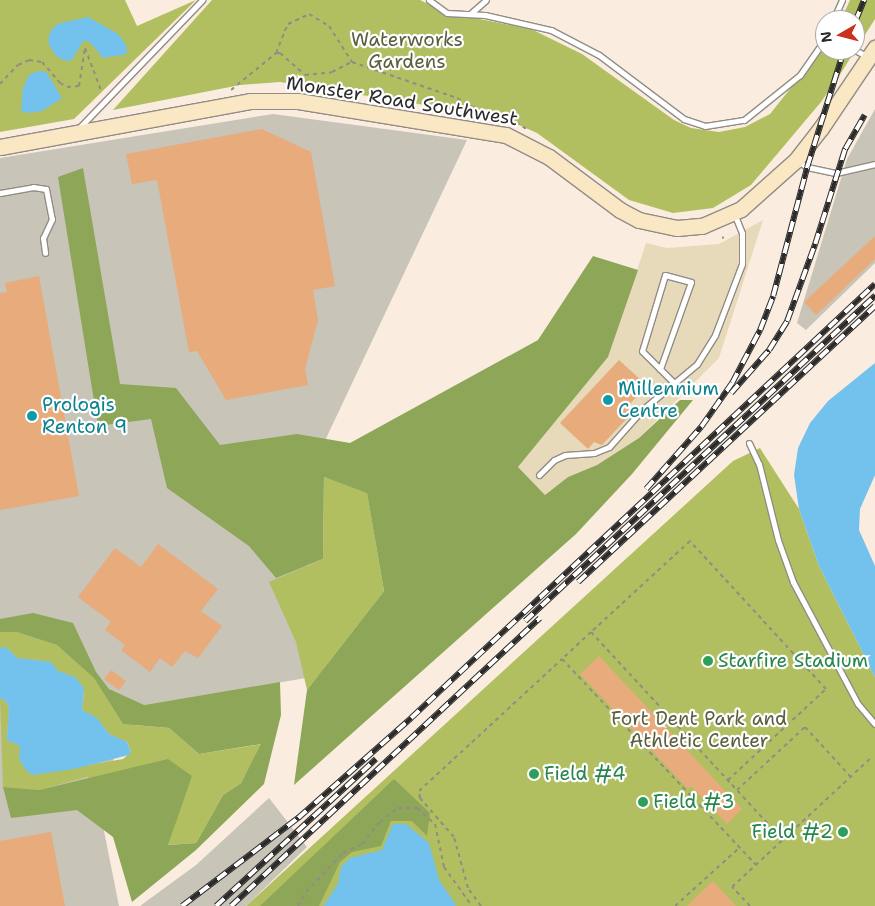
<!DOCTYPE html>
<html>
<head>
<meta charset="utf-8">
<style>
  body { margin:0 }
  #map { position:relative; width:875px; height:906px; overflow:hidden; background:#faeddf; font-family:"Shantell Sans",sans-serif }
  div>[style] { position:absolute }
  .built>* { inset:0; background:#e7daba }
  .industrial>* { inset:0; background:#c8c4b8 }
  .green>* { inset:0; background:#b2bf61 }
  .forest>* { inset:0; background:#8da657 }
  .water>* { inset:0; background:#73c1ed }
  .building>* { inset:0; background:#e7ab7c }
  .path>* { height:2px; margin-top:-1px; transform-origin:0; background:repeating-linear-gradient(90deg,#928c85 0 4px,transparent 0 8px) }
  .roads { filter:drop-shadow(1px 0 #928c85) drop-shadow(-1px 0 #928c85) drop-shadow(0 1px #928c85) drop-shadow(0 -1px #928c85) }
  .lane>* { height:5px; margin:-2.5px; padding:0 2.5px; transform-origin:2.5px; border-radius:2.5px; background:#fff }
  .secondary>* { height:15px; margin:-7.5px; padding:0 7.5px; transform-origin:7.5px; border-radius:7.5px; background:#fae7c3 }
  .rail>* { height:5.5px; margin-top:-2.75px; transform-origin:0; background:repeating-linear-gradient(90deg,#fff 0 11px,#2b2b2b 0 22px); box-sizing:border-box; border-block:1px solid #2b2b2b }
  .dots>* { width:14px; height:14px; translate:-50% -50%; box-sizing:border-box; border:2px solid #fff; border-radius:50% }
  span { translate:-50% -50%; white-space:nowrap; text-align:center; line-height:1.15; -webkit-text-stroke:4.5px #fff; paint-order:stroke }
  .park-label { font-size:19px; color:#5a5f3e }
  .street-label { font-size:19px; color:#2b2b2b }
  .culture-label { font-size:19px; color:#0d838f }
  .left { translate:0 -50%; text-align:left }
  .leisure-label { font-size:19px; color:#27864d }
  .right { translate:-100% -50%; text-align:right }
  .north { position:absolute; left:815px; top:10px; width:50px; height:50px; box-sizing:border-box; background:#fff; border:1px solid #aaa; border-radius:50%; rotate:262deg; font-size:14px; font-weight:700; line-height:20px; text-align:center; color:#2b2b2b }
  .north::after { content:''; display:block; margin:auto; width:18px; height:22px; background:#c8321e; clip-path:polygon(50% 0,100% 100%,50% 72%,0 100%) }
</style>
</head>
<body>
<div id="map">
  <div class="built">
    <i style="clip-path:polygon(763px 220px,719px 358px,639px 438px,597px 465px,568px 477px,545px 495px,518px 467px,608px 357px,646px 243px,667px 248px,719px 244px)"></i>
  </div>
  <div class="industrial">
    <i style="clip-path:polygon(875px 109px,875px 263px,806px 330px,797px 323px,847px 159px)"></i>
    <i style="clip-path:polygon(273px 114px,467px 140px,296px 502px,324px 675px,144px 705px,96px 791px,119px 906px,0 906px,0 158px)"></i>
    <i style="clip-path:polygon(269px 798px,307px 847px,246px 906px,140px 906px,196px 865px)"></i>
  </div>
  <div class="green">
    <i style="clip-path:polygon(0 0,125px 0,137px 26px,196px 0,74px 119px,0 132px)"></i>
    <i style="clip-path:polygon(212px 0,420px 0,444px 12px,531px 29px,582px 54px,674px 120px,691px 128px,719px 132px,745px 127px,770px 114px,825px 45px,825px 50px,855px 50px,855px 20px,841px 20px,850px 0,875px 0,875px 19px,839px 76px,821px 102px,751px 185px,713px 208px,673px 213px,629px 200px,537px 133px,510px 121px,482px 114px,280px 82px,240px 85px,113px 110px)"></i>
    <i style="clip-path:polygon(760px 448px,799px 509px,819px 566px,875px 677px,875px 906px,246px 906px,733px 461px)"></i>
    <i style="clip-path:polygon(324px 477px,367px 492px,384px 591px,307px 690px,296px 642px,269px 582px,323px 559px)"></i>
    <i style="clip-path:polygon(0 632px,17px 632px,57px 645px,94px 678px,123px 724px,169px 728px,199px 754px,262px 744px,241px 783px,223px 795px,196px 843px,168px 845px,175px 818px,87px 777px,39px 790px,3px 787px,0 699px,4px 699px,9px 707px,7px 740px,20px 746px,21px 763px,32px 775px,123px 759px,131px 752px,127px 742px,109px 734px,97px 718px,82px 710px,84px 695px,75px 677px,58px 671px,51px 662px,17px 658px,9px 650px,0 648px)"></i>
  </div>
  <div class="forest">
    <i style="clip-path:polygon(83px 168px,120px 384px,176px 388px,220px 445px,297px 434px,350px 443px,538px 340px,593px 256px,638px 270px,608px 357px,518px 467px,545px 495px,568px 477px,597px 465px,639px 438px,680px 400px,693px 400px,632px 474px,576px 534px,294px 785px,307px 690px,384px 591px,367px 493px,324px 477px,323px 559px,276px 578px,249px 546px,167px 488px,151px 419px,98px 426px,58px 177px)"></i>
    <i style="clip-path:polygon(33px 613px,73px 623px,96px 672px,109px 689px,144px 705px,280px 682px,281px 715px,264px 784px,196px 850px,132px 902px,113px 837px,77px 810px,11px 818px,3px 787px,39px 790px,168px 759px,192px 776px,168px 845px,196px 843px,223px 795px,241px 783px,261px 744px,199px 754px,169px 728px,123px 724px,94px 678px,57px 645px,17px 632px,0 632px,0 619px)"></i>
    <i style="clip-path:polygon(394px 779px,430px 813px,427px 836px,412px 821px,391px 821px,381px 846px,352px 852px,340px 862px,319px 906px,260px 906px)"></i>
  </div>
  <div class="water">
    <i style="clip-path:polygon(88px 17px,118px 34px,126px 45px,127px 54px,103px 58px,90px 42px,83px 41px,72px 60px,66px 61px,56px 56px,48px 43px,50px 32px,57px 24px)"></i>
    <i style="clip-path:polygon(38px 71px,46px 72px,62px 98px,42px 111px,28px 113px,21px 111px,23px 88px,29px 75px)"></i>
    <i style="clip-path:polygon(875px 363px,875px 475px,860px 509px,859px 530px,875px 566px,875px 677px,819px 566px,799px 509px,794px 475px,798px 448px,810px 423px,828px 401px)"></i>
    <i style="clip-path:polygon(6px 647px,17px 658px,51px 662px,58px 671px,75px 677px,84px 688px,82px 710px,97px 718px,109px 734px,127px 742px,131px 752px,129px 755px,74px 769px,32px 775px,26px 770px,19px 759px,20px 746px,7px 740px,9px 707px,4px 699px,0 699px,0 648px)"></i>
    <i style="clip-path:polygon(393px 824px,406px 824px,429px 843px,439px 880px,457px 906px,323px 906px,338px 884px,341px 867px,350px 858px,382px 850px)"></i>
  </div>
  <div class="building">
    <i style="clip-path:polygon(262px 129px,311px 152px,335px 286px,313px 290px,318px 320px,305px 369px,308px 385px,226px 400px,197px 351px,189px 352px,157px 180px,132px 184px,126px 154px)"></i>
    <i style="clip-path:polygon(875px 236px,875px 259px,816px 315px,804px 302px)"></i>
    <i style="clip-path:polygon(39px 276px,79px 496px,0 510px,0 293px,7px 292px,5px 283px)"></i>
    <i style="clip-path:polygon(619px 360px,641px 380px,633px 389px,639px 394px,629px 405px,634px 411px,602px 445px,594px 442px,588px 449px,560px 423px)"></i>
    <i style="clip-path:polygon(158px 544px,218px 589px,201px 611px,222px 626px,198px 658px,185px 651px,172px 667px,160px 658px,150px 672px,121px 650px,125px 645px,105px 630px,111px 622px,78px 597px,115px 548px,141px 567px)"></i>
    <i style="clip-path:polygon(599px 656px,742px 809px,727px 824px,691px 786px,688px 789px,580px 674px)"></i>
    <i style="clip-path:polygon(111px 670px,126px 681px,119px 690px,104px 679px)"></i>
    <i style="clip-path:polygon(51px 832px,65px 906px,0 906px,0 841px)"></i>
    <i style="clip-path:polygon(713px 881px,736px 906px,687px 906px)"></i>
  </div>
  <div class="path">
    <i style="left:276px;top:53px;width:31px;rotate:-68deg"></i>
    <i style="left:288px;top:24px;width:23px;rotate:-25deg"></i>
    <i style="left:309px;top:14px;width:23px;rotate:31deg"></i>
    <i style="left:329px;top:26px;width:43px;rotate:57.4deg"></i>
    <i style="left:0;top:84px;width:26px;rotate:-47deg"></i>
    <i style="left:18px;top:65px;width:12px;rotate:-24deg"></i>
    <i style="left:29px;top:60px;width:13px;rotate:9deg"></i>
    <i style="left:42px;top:62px;width:28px;rotate:49deg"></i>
    <i style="left:60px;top:83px;width:8px;rotate:30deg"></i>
    <i style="left:67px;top:87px;width:12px;rotate:-5deg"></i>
    <i style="left:79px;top:86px;width:38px;rotate:-81deg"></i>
    <i style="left:85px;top:48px;width:48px;rotate:69.3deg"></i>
    <i style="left:231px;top:90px;width:58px;rotate:-39.4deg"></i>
    <i style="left:276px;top:53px;width:4px"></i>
    <i style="left:280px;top:53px;width:33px;rotate:41deg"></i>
    <i style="left:305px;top:75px;width:27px;rotate:-6deg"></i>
    <i style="left:332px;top:72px;width:22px;rotate:-27deg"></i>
    <i style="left:352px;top:62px;width:111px;rotate:18.9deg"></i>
    <i style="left:457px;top:98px;width:26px;rotate:29deg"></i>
    <i style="left:480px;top:111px;width:38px;rotate:17deg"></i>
    <i style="left:516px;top:122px;width:14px;rotate:34deg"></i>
    <i style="left:722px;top:238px;width:2px;rotate:-27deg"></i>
    <i style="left:591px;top:632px;width:40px;rotate:137deg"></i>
    <i style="left:562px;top:659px;width:283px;rotate:46.7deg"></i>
    <i style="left:728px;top:780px;width:134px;rotate:-42.9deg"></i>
    <i style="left:826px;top:689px;width:201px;rotate:-132.6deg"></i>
    <i style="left:690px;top:541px;width:134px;rotate:137.4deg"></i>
    <i style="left:591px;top:632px;width:283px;rotate:47.3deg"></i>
    <i style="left:737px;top:790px;width:93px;rotate:-42.8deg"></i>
    <i style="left:805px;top:727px;width:68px;rotate:47.4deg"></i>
    <i style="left:298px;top:906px;width:16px;rotate:-60deg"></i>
    <i style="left:306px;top:892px;width:54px;rotate:-46.5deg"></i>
    <i style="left:343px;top:853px;width:21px;rotate:-25deg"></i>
    <i style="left:362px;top:844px;width:28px;rotate:-51deg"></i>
    <i style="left:380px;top:822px;width:23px;rotate:-38deg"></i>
    <i style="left:398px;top:808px;width:19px"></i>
    <i style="left:417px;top:808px;width:24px;rotate:42deg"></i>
    <i style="left:435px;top:824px;width:44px;rotate:78.2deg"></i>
    <i style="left:444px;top:867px;width:48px;rotate:54.3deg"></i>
    <i style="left:481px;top:906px;width:22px;rotate:-126deg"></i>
    <i style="left:468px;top:888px;width:53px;rotate:-105.4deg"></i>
    <i style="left:454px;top:837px;width:52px;rotate:-131.1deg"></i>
    <i style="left:420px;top:798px;width:7px;rotate:-98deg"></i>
    <i style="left:419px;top:791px;width:195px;rotate:-42.7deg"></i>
    <i style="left:675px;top:906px;width:88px;rotate:-42.2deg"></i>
    <i style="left:750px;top:906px;width:26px;rotate:-133deg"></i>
    <i style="left:732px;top:887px;width:191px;rotate:-42.9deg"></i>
  </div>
  <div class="roads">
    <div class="lane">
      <i style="left:429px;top:0;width:22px;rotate:36deg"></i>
      <i style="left:447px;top:13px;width:38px;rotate:3deg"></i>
      <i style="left:485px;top:15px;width:68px;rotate:12.8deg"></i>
      <i style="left:551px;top:30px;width:54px;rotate:27.5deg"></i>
      <i style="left:599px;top:55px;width:106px;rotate:37deg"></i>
      <i style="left:684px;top:119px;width:22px;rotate:18deg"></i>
      <i style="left:705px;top:126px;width:39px;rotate:-9deg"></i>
      <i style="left:744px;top:120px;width:72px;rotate:-38.8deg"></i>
      <i style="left:800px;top:75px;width:44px;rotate:-55.2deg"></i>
      <i style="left:470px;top:14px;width:21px;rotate:-41deg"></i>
      <i style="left:833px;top:20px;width:22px;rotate:-66deg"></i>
      <i style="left:855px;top:50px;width:15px;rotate:28deg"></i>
      <i style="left:79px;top:128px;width:178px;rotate:-46.1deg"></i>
      <i style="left:798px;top:161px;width:11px;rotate:34deg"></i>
      <i style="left:807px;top:167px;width:30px;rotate:12deg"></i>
      <i style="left:836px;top:173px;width:40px;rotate:-13deg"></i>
      <i style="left:0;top:193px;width:34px;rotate:-10deg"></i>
      <i style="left:33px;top:187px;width:13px;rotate:9deg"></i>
      <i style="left:46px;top:189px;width:31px;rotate:79deg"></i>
      <i style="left:52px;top:219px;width:21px;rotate:115deg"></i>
      <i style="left:43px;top:238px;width:15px;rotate:82deg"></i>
      <i style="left:660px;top:369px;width:92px;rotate:-70.4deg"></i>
      <i style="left:691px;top:282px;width:27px;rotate:-165deg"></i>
      <i style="left:665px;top:275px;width:79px;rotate:106.8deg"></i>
      <i style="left:642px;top:351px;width:45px;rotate:45deg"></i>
      <i style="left:749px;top:443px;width:23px;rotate:65deg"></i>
      <i style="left:759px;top:464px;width:78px;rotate:76deg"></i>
      <i style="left:778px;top:540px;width:45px;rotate:70.3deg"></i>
      <i style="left:793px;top:582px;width:138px;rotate:62deg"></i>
      <i style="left:858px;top:704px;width:26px;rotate:50deg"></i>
      <i style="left:539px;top:475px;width:21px;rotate:-45deg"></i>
      <i style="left:554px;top:460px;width:12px;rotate:-24deg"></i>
      <i style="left:565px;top:455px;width:29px;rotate:-4deg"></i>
      <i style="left:594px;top:453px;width:16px;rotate:-22deg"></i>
      <i style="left:609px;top:447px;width:50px;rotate:-48.3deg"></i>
      <i style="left:642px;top:410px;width:72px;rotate:-39.9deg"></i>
      <i style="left:697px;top:364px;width:34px;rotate:-58deg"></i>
      <i style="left:715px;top:335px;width:76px;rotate:-69.2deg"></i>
      <i style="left:742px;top:264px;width:31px;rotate:-90deg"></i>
      <i style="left:742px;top:233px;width:22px;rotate:-112deg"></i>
    </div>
    <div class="secondary">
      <i style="left:0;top:147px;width:254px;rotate:-10.4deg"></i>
      <i style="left:250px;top:101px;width:48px"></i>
      <i style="left:298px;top:101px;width:211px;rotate:9.3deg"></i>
      <i style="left:506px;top:135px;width:48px;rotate:27.1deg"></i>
      <i style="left:549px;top:157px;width:89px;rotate:36.7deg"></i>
      <i style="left:620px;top:210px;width:21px;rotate:28deg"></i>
      <i style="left:639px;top:220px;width:39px;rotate:12deg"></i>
      <i style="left:677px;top:228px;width:25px;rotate:-5deg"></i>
      <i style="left:702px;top:226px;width:43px;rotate:-23.6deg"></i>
      <i style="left:741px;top:209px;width:74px;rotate:-41.7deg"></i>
      <i style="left:796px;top:160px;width:41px;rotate:-52deg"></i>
      <i style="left:821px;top:128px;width:97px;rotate:-56deg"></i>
    </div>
  </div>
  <div class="rail">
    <i style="left:855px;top:22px;width:24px;rotate:-68deg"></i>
    <i style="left:731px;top:393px;width:57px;rotate:-48.5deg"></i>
    <i style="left:769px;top:350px;width:34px;rotate:-58deg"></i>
    <i style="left:787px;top:321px;width:82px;rotate:-70deg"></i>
    <i style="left:815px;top:244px;width:100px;rotate:-72.5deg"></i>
    <i style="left:845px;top:149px;width:39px;rotate:-60deg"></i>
    <i style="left:646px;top:489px;width:83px;rotate:-48.4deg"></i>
    <i style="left:701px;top:427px;width:54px;rotate:-54.8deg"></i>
    <i style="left:732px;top:383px;width:60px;rotate:-62.2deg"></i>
    <i style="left:760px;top:330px;width:36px;rotate:-69deg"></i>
    <i style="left:773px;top:296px;width:133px;rotate:-75.2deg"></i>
    <i style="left:807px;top:167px;width:123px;rotate:-72.5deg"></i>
    <i style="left:578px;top:582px;width:405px;rotate:-42.9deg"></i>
    <i style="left:525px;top:621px;width:478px;rotate:-42.9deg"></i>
    <i style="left:182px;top:906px;width:146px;rotate:-37.2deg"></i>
    <i style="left:298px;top:818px;width:151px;rotate:-41.5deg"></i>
    <i style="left:411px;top:718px;width:635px;rotate:-43.09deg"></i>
    <i style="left:216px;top:906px;width:217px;rotate:-42.6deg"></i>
    <i style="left:231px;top:906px;width:422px;rotate:-43deg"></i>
  </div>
  <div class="dots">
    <i style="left:608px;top:400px;background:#0f9aa8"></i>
    <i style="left:32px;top:416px;background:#0f9aa8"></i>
    <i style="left:708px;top:661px;background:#2e9e5b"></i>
    <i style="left:534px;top:774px;background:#2e9e5b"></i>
    <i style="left:643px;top:802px;background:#2e9e5b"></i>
    <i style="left:843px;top:832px;background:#2e9e5b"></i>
  </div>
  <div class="park-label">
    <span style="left:407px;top:51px">Waterworks<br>Gardens</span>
    <span style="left:699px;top:730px">Fort Dent Park and<br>Athletic Center</span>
  </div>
  <div class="street-label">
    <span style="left:402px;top:101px;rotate:9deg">Monster Road Southwest</span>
  </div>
  <div class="culture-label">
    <span class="left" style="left:618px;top:400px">Millennium<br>Centre</span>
    <span class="left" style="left:42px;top:416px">Prologis<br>Renton 9</span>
  </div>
  <div class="leisure-label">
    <span class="left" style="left:718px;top:661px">Starfire Stadium</span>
    <span class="left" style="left:544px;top:774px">Field #4</span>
    <span class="left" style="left:653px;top:802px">Field #3</span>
    <span class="right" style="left:833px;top:832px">Field #2</span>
  </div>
  <div class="north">N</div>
</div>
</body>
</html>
